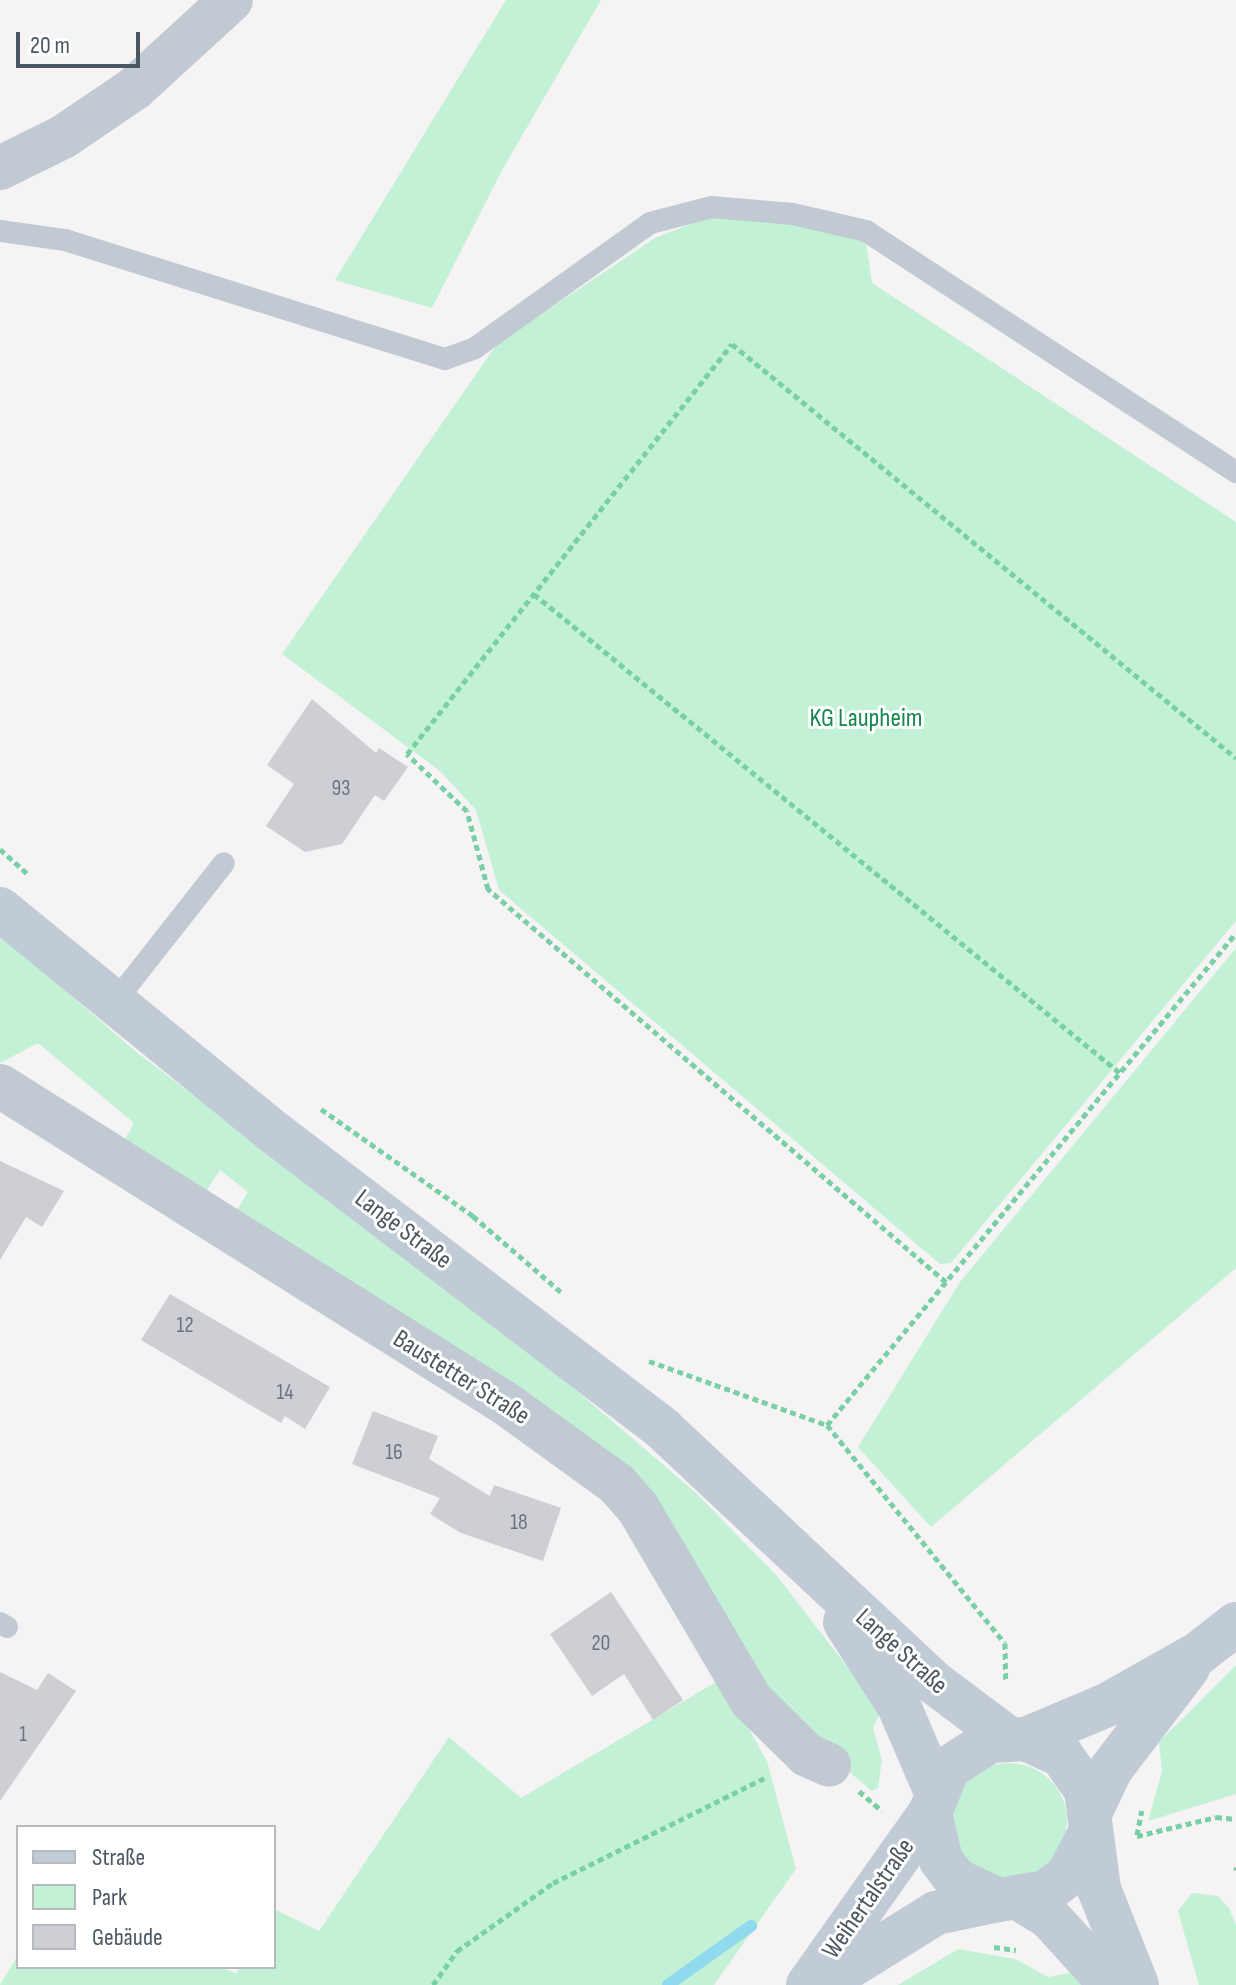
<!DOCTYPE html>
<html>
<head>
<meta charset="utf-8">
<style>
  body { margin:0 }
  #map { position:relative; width:1236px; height:1985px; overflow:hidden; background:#f5f3f3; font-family:"Sofia Sans Condensed",sans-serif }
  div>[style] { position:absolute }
  .green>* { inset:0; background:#c3f1d5 }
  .round { border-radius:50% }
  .stream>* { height:12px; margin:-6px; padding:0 6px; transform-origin:6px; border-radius:6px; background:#90daee }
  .building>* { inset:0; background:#cdcfd5 }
  .path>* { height:5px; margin-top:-2.5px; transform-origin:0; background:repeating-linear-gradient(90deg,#7ad0a6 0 6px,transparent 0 10px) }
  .lane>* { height:22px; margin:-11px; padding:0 11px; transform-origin:11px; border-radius:11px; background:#c1cad2 }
  .street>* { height:44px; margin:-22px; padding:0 22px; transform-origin:22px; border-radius:22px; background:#c1cad2 }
  .secondary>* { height:44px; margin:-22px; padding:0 22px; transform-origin:22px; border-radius:22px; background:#c1cbd6 }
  span { translate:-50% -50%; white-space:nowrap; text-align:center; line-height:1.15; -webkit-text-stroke:6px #fff; paint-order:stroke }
  .number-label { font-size:22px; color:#6b747e }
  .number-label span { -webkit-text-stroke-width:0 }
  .park-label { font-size:26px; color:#17864f }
  .street-label { font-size:26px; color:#4a5661 }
  .legend { position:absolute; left:16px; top:1825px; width:260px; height:144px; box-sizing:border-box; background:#fff; border:2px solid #b7bbc0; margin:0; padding:10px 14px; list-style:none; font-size:24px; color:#4a5661 }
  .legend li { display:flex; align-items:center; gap:16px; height:40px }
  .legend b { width:40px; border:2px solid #b7bbc0 }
  .scale { position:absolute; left:16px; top:32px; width:124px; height:36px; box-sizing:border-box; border:4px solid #4a5661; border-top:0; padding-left:10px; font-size:24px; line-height:28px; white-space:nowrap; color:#4a5661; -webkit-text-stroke:6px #fff; paint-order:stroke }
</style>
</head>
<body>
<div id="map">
  <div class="green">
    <i style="clip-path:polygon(506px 0,601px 0,501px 172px,432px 308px,335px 280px)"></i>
    <i style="clip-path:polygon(709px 217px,795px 223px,866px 242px,872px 283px,1236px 522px,1236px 921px,951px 1263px,940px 1264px,499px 890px,476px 810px,440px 771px,282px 654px,497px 344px,655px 238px)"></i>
    <i style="clip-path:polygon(0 934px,135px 1051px,522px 1344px,695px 1492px,778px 1577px,881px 1711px,873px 1728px,882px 1760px,878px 1788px,872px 1791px,770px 1705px,661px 1525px,234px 1215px,248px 1192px,220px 1170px,203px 1196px,122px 1145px,134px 1123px,38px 1043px,0 1063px)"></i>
    <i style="clip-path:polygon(1236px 948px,1236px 1268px,931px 1527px,858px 1447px,960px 1282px)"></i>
    <i style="clip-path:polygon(1236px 1665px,1236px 1794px,1148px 1821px,1162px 1771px,1159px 1742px)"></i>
    <i style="clip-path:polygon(721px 1679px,767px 1761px,796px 1869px,714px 1985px,0 1985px,18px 1955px,18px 1967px,221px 1967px,236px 1974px,240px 1967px,274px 1967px,274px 1909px,319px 1931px,449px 1737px,521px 1798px)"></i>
    <i class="round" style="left:951px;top:1763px;width:116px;height:116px"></i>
    <i style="clip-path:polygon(1192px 1893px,1218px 1896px,1229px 1908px,1236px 1925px,1236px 1985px,1199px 1985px,1178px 1911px)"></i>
    <i style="clip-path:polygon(958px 1949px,1015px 1959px,1048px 1977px,1074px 1972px,1084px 1985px,898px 1985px)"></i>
  </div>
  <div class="stream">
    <i style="left:668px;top:1985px;width:102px;rotate:-35.4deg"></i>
  </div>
  <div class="building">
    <i style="clip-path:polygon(312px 699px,376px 753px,379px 748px,408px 767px,384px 801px,375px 795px,342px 844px,305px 852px,266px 826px,294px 784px,267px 765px)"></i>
    <i style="clip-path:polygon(0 1161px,64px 1191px,42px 1227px,26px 1217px,0 1260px)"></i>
    <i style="clip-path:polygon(170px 1294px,330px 1387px,305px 1429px,285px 1416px,281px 1423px,141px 1340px)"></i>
    <i style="clip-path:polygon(373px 1411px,438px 1436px,429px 1459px,490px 1496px,494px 1485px,561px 1508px,543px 1561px,461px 1533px,430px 1514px,440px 1498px,352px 1464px)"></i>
    <i style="clip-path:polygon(611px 1592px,683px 1700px,653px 1720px,624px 1674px,592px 1696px,550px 1634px)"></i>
    <i style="clip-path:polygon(0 1672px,37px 1690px,48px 1673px,76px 1691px,0 1801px)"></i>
  </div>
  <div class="path">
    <i style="left:534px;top:594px;width:757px;rotate:39.26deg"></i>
    <i style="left:0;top:849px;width:36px;rotate:42deg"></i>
    <i style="left:321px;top:1109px;width:186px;rotate:35.1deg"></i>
    <i style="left:473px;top:1216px;width:116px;rotate:40.8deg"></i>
    <i style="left:946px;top:1282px;width:604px;rotate:-139.37deg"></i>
    <i style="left:488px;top:889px;width:81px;rotate:-105.1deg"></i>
    <i style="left:467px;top:811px;width:83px;rotate:-136.5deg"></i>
    <i style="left:407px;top:754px;width:523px;rotate:-51.6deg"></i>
    <i style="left:732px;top:344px;width:652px;rotate:39.4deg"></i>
    <i style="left:649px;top:1361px;width:189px;rotate:19.8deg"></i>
    <i style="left:827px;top:1425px;width:281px;rotate:50.8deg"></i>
    <i style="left:1005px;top:1643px;width:39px;rotate:89deg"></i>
    <i style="left:827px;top:1425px;width:640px;rotate:-50.26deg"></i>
    <i style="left:859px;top:1791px;width:30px;rotate:41deg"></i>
    <i style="left:1137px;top:1835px;width:25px;rotate:-79deg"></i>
    <i style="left:1137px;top:1836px;width:81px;rotate:-13.5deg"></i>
    <i style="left:1216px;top:1817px;width:20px;rotate:6deg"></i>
    <i style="left:1236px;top:1867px;width:3px;rotate:90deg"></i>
    <i style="left:994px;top:1947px;width:22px;rotate:8deg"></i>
    <i style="left:433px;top:1985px;width:42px;rotate:-54.8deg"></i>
    <i style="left:457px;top:1951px;width:118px;rotate:-35.3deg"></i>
    <i style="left:553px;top:1883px;width:239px;rotate:-26.4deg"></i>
  </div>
  <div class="lane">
    <i style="left:0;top:231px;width:66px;rotate:7.9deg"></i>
    <i style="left:65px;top:240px;width:398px;rotate:17.4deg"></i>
    <i style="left:445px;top:359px;width:32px;rotate:-20deg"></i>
    <i style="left:475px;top:348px;width:215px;rotate:-35.5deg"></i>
    <i style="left:650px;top:223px;width:64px;rotate:-14.5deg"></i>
    <i style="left:712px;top:207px;width:81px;rotate:4.9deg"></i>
    <i style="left:793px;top:214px;width:75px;rotate:13.1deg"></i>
    <i style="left:866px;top:231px;width:442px;rotate:33.1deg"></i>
    <i style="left:113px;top:1004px;width:179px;rotate:-51.8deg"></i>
    <i style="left:0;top:1623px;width:8px;rotate:30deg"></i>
  </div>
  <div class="street">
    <i style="left:0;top:168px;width:70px;rotate:-26.2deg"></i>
    <i style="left:63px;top:137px;width:87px;rotate:-34.2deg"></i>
    <i style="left:135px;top:88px;width:130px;rotate:-42.5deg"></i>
    <i style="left:0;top:1086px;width:596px;rotate:32.12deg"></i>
    <i style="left:505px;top:1403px;width:138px;rotate:35.9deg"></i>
    <i style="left:617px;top:1484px;width:32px;rotate:49deg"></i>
    <i style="left:638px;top:1508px;width:223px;rotate:59.5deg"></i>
    <i style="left:751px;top:1700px;width:78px;rotate:44.5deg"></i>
    <i style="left:807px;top:1755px;width:24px;rotate:24deg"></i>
  </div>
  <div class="secondary">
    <i style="left:0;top:909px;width:345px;rotate:39.2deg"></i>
    <i style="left:267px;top:1127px;width:498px;rotate:37.3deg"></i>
    <i style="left:663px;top:1429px;width:369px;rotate:43.1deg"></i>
    <i style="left:932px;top:1681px;width:95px;rotate:36.9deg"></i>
    <i style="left:845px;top:1622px;width:100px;rotate:57.3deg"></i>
    <i style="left:899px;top:1706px;width:91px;rotate:66.8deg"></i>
    <i style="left:1026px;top:1739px;width:88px;rotate:-22.8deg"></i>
    <i style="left:1107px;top:1705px;width:106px;rotate:-29.5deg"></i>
    <i style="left:1199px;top:1653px;width:47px;rotate:-38.1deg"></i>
    <i style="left:1091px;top:1811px;width:47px;rotate:-64.5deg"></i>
    <i style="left:1111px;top:1769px;width:127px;rotate:-52.7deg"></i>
    <i style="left:1090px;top:1833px;width:47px;rotate:117.6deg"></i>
    <i style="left:1068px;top:1875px;width:28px;rotate:142deg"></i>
    <i style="left:1046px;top:1892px;width:48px;rotate:170.3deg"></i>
    <i style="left:999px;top:1900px;width:47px;rotate:-155.1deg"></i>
    <i style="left:956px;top:1880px;width:25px;rotate:-127deg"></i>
    <i style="left:941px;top:1860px;width:48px;rotate:-103.2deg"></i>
    <i style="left:930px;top:1813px;width:48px;rotate:-68.2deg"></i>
    <i style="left:948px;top:1768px;width:50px;rotate:-32.7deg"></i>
    <i style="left:990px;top:1741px;width:36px;rotate:-3deg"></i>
    <i style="left:1026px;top:1739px;width:40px;rotate:25deg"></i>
    <i style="left:1062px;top:1756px;width:42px;rotate:54.8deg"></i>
    <i style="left:1086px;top:1790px;width:100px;rotate:82.5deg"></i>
    <i style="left:1099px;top:1889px;width:103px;rotate:68.4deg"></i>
    <i style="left:1021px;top:1900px;width:33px;rotate:31deg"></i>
    <i style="left:1049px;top:1917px;width:92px;rotate:47.6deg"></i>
    <i style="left:808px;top:1985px;width:211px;rotate:-54.7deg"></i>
    <i style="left:820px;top:1985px;width:137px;rotate:-31.8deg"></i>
    <i style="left:936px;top:1913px;width:64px;rotate:-11.7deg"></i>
  </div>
  <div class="number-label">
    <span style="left:341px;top:789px">93</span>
    <span style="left:185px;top:1326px">12</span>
    <span style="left:285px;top:1393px">14</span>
    <span style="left:394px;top:1453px">16</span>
    <span style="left:519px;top:1523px">18</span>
    <span style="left:601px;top:1644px">20</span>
    <span style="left:23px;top:1735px">1</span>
  </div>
  <div class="park-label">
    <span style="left:866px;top:719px">KG Laupheim</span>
  </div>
  <div class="street-label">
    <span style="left:403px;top:1230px;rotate:37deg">Lange Straße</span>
    <span style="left:461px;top:1378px;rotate:32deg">Baustetter Straße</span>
    <span style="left:901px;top:1652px;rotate:42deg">Lange Straße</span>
    <span style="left:869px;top:1899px;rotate:-55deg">Weihertalstraße</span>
  </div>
  <ul class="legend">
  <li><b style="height:10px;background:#c1cbd6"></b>Straße</li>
  <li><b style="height:22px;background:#c3f1d5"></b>Park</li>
  <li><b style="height:22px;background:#cdcfd5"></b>Gebäude</li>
  </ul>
  <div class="scale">20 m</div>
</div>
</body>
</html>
